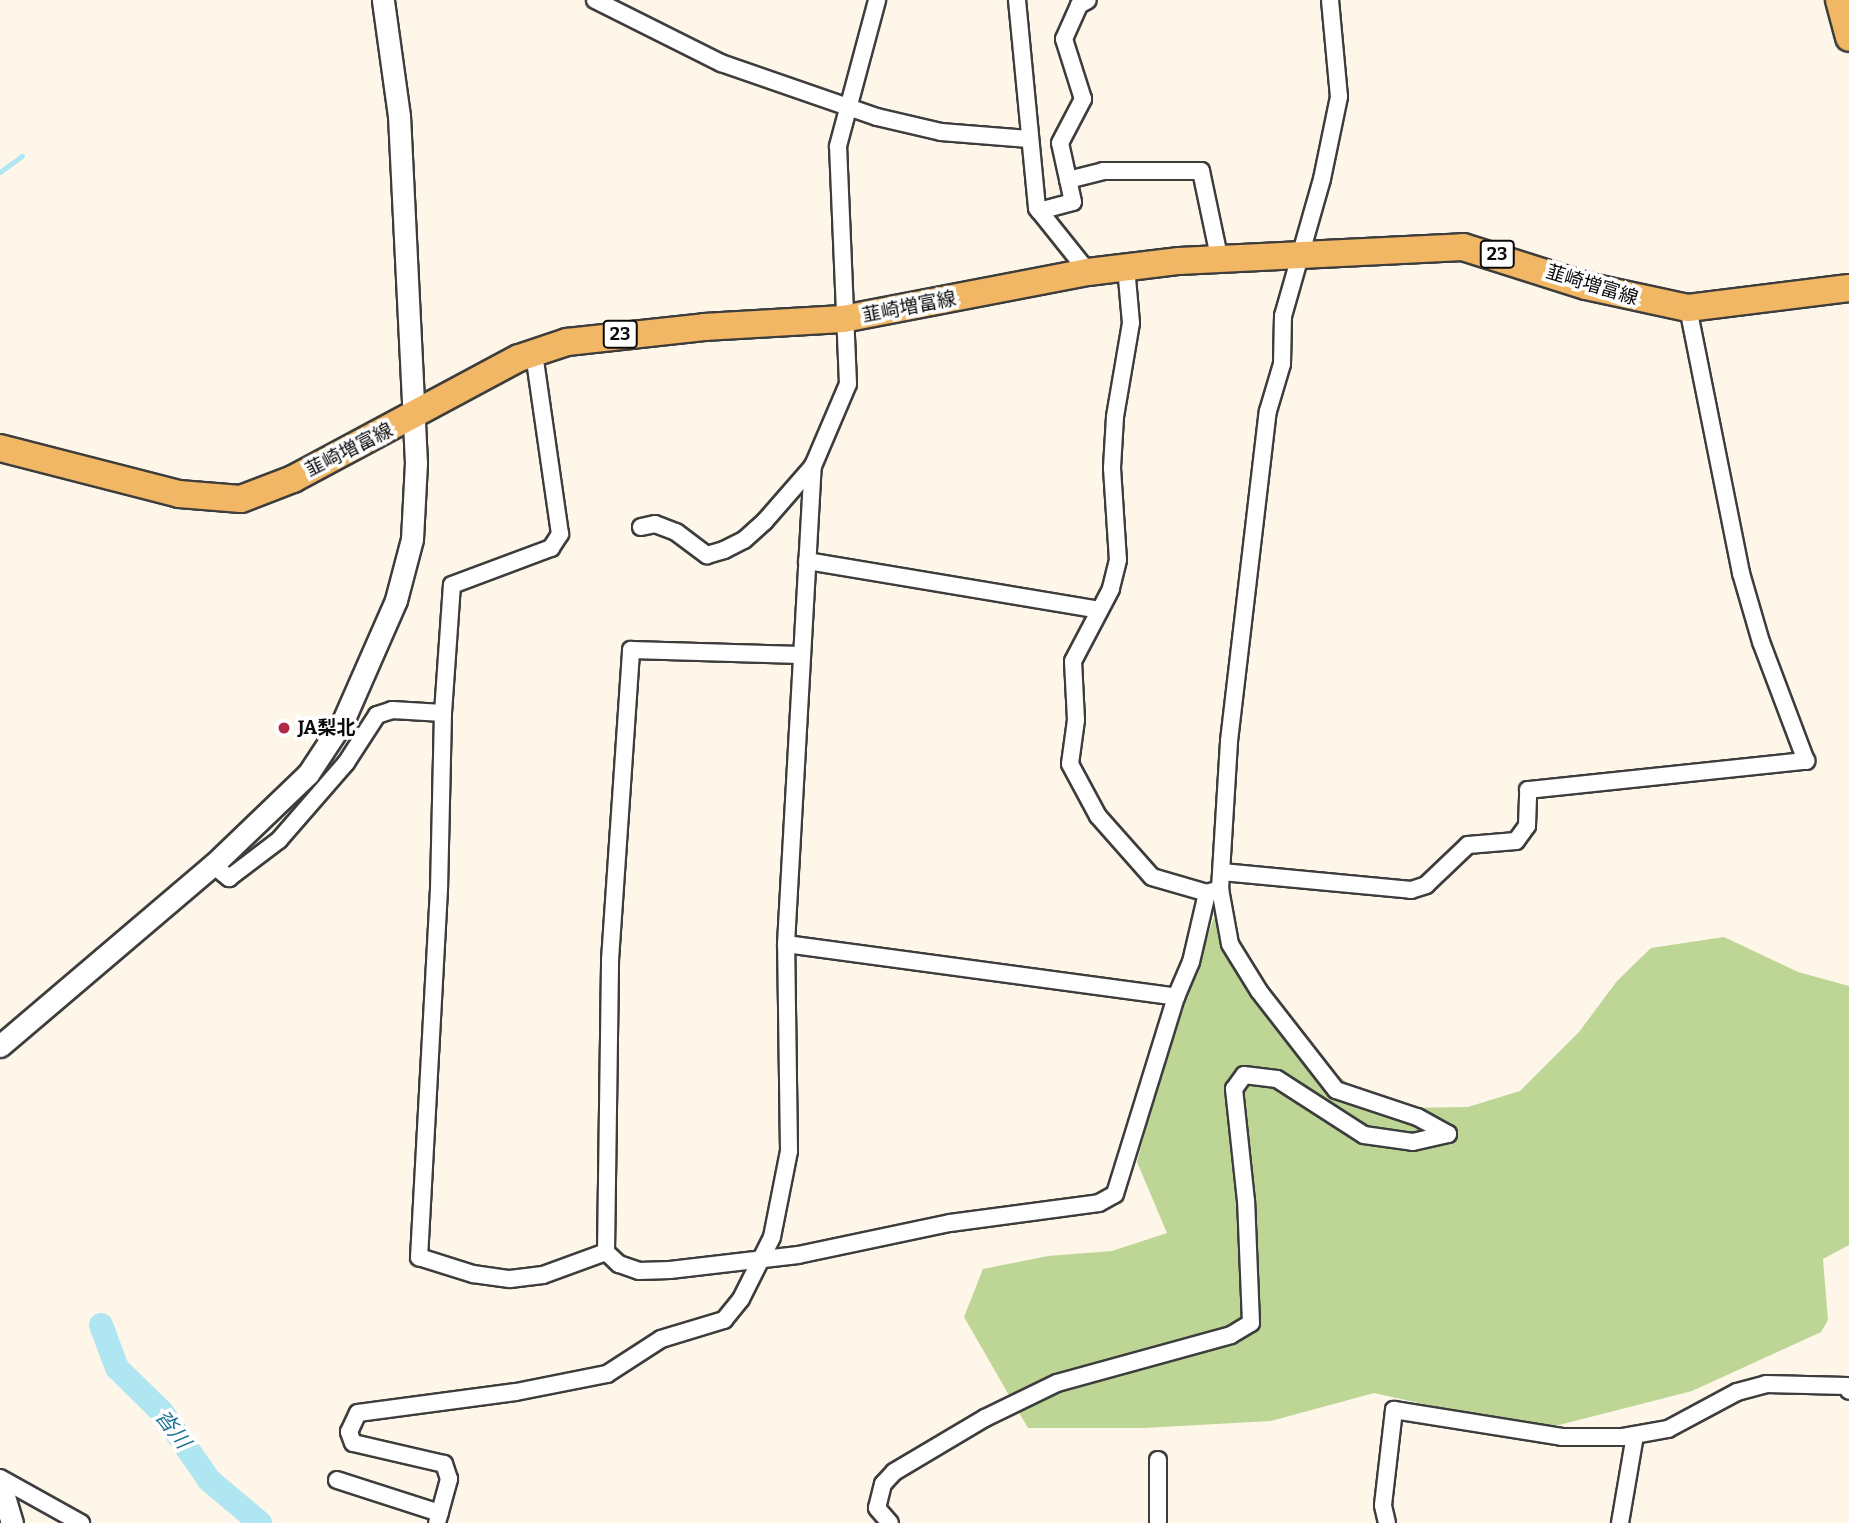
<!DOCTYPE html>
<html>
<head>
<meta charset="utf-8">
<style>
  body { margin:0 }
  #map { position:relative; width:1849px; height:1523px; overflow:hidden; background:#fef6e8; font-family:Bitter,"Noto Sans JP",serif }
  div>[style] { position:absolute }
  .forest>* { inset:0; background:#bdd595 }
  .stream>* { height:4.5px; margin:-2.25px; padding:0 2.25px; transform-origin:2.25px; border-radius:2.25px; background:#b0e5f2 }
  .river>* { height:24px; margin:-12px; padding:0 12px; transform-origin:12px; border-radius:12px; background:#b0e5f2 }
  .roads { filter:drop-shadow(2px 0 #3d3d3d) drop-shadow(-2px 0 #3d3d3d) drop-shadow(0 2px #3d3d3d) drop-shadow(0 -2px #3d3d3d) }
  .minor>* { height:16px; margin:-8px; padding:0 8px; transform-origin:8px; border-radius:8px; background:#fff }
  .tertiary>* { height:21px; margin:-10.5px; padding:0 10.5px; transform-origin:10.5px; border-radius:10.5px; background:#fff }
  .primary>* { height:26px; margin:-13px; padding:0 13px; transform-origin:13px; border-radius:13px; background:#f1b765 }
  .dots>* { width:19px; height:19px; translate:-50% -50%; box-sizing:border-box; border:4px solid #fff; border-radius:50% }
  span { translate:-50% -50%; white-space:nowrap; text-align:center; line-height:1.15; -webkit-text-stroke:7px #fff; paint-order:stroke }
  .shield-label span { padding:2px 5px; background:#fff; border:2px solid; border-radius:5px; -webkit-text-stroke-width:0 }
  .shield-label { font-size:18px; color:#0a0a0a; font-weight:700 }
  .street-label { font-size:19px; color:#0a0a0a }
  .poi-label { font-size:19px; color:#0a0a0a; font-weight:700 }
  .left { translate:0 -50%; text-align:left }
  .water-label { font-size:21px; color:#1c7393; font-style:italic }
</style>
</head>
<body>
<div id="map">
  <div class="forest">
    <i style="clip-path:polygon(1214px 917px,1274px 1023px,1362px 1095px,1402px 1108px,1468px 1107px,1520px 1091px,1579px 1032px,1617px 981px,1651px 948px,1724px 937px,1798px 972px,1849px 986px,1849px 1245px,1823px 1259px,1828px 1320px,1821px 1332px,1692px 1391px,1559px 1425px,1527px 1427px,1374px 1393px,1271px 1421px,1144px 1428px,1028px 1428px,964px 1317px,983px 1269px,1048px 1256px,1112px 1251px,1167px 1233px,1137px 1162px,1158px 1083px)"></i>
  </div>
  <div class="stream">
    <i style="left:0;top:172px;width:27px;rotate:-36deg"></i>
  </div>
  <div class="river">
    <i style="left:101px;top:1325px;width:46px;rotate:69.6deg"></i>
    <i style="left:117px;top:1368px;width:63px;rotate:44.4deg"></i>
    <i style="left:162px;top:1412px;width:83px;rotate:55.3deg"></i>
    <i style="left:209px;top:1480px;width:67px;rotate:40.1deg"></i>
  </div>
  <div class="roads">
    <div class="minor">
      <i style="left:595px;top:0;width:141px;rotate:26.6deg"></i>
      <i style="left:721px;top:63px;width:165px;rotate:19.1deg"></i>
      <i style="left:877px;top:117px;width:66px;rotate:13.2deg"></i>
      <i style="left:941px;top:132px;width:88px;rotate:4.5deg"></i>
      <i style="left:1017px;top:0;width:209px;rotate:84.5deg"></i>
      <i style="left:1037px;top:208px;width:82px;rotate:51.4deg"></i>
      <i style="left:1068px;top:180px;width:36px;rotate:-14deg"></i>
      <i style="left:1103px;top:171px;width:98px"></i>
      <i style="left:1201px;top:171px;width:92px;rotate:78.1deg"></i>
      <i style="left:1039px;top:211px;width:35px;rotate:-15deg"></i>
      <i style="left:1073px;top:202px;width:60px;rotate:-102.4deg"></i>
      <i style="left:1060px;top:143px;width:50px;rotate:-62.4deg"></i>
      <i style="left:1083px;top:99px;width:63px;rotate:-107.6deg"></i>
      <i style="left:1064px;top:39px;width:37px;rotate:-66deg"></i>
      <i style="left:1079px;top:5px;width:10px;rotate:-29deg"></i>
      <i style="left:1126px;top:267px;width:56px;rotate:84.9deg"></i>
      <i style="left:1131px;top:323px;width:95px;rotate:99.7deg"></i>
      <i style="left:1115px;top:417px;width:51px;rotate:93.4deg"></i>
      <i style="left:1112px;top:468px;width:92px;rotate:86.3deg"></i>
      <i style="left:1118px;top:560px;width:30px;rotate:104deg"></i>
      <i style="left:1111px;top:589px;width:81px;rotate:117.8deg"></i>
      <i style="left:1073px;top:661px;width:59px;rotate:87.1deg"></i>
      <i style="left:1076px;top:720px;width:44px;rotate:97.8deg"></i>
      <i style="left:1070px;top:764px;width:59px;rotate:61.7deg"></i>
      <i style="left:1098px;top:816px;width:81px;rotate:48.5deg"></i>
      <i style="left:1152px;top:877px;width:57px;rotate:16.2deg"></i>
      <i style="left:641px;top:527px;width:14px;rotate:-12deg"></i>
      <i style="left:655px;top:524px;width:22px;rotate:21deg"></i>
      <i style="left:676px;top:532px;width:39px;rotate:37deg"></i>
      <i style="left:707px;top:555px;width:18px;rotate:-16deg"></i>
      <i style="left:724px;top:550px;width:22px;rotate:-27deg"></i>
      <i style="left:744px;top:540px;width:28px;rotate:-42deg"></i>
      <i style="left:765px;top:521px;width:73px;rotate:-48.9deg"></i>
      <i style="left:807px;top:561px;width:296px;rotate:9.5deg"></i>
      <i style="left:443px;top:713px;width:128px;rotate:-86deg"></i>
      <i style="left:452px;top:585px;width:106px;rotate:-20.5deg"></i>
      <i style="left:551px;top:548px;width:17px;rotate:-57deg"></i>
      <i style="left:560px;top:534px;width:183px;rotate:-98.2deg"></i>
      <i style="left:213px;top:865px;width:21px;rotate:39deg"></i>
      <i style="left:229px;top:878px;width:63px;rotate:-37.2deg"></i>
      <i style="left:279px;top:840px;width:102px;rotate:-49deg"></i>
      <i style="left:346px;top:763px;width:57px;rotate:-57.1deg"></i>
      <i style="left:377px;top:715px;width:16px;rotate:-18deg"></i>
      <i style="left:392px;top:710px;width:51px;rotate:3.4deg"></i>
      <i style="left:443px;top:713px;width:176px;rotate:91.3deg"></i>
      <i style="left:439px;top:889px;width:369px;rotate:93.1deg"></i>
      <i style="left:419px;top:1257px;width:57px;rotate:17.5deg"></i>
      <i style="left:473px;top:1274px;width:37px;rotate:8deg"></i>
      <i style="left:510px;top:1279px;width:33px;rotate:-7deg"></i>
      <i style="left:543px;top:1275px;width:67px;rotate:-20.1deg"></i>
      <i style="left:606px;top:1252px;width:18px;rotate:43deg"></i>
      <i style="left:619px;top:1264px;width:21px;rotate:19deg"></i>
      <i style="left:639px;top:1271px;width:31px;rotate:-2deg"></i>
      <i style="left:670px;top:1270px;width:129px;rotate:-6.7deg"></i>
      <i style="left:798px;top:1255px;width:155px;rotate:-11.9deg"></i>
      <i style="left:950px;top:1223px;width:150px;rotate:-7.6deg"></i>
      <i style="left:1099px;top:1203px;width:18px;rotate:-29deg"></i>
      <i style="left:1115px;top:1194px;width:206px;rotate:-72.8deg"></i>
      <i style="left:1222px;top:872px;width:190px;rotate:5.4deg"></i>
      <i style="left:1411px;top:890px;width:16px;rotate:-18deg"></i>
      <i style="left:1426px;top:885px;width:58px;rotate:-43.6deg"></i>
      <i style="left:1468px;top:845px;width:48px;rotate:-4.8deg"></i>
      <i style="left:1516px;top:841px;width:19px;rotate:-54deg"></i>
      <i style="left:1527px;top:826px;width:36px;rotate:-88deg"></i>
      <i style="left:1528px;top:790px;width:280px;rotate:-6deg"></i>
      <i style="left:1806px;top:761px;width:127px;rotate:-110.7deg"></i>
      <i style="left:1761px;top:642px;width:72px;rotate:-106.2deg"></i>
      <i style="left:1741px;top:573px;width:270px;rotate:-101.3deg"></i>
      <i style="left:786px;top:944px;width:394px;rotate:7.7deg"></i>
      <i style="left:1176px;top:997px;width:38px;rotate:-67deg"></i>
      <i style="left:1191px;top:962px;width:71px;rotate:-76.9deg"></i>
      <i style="left:1207px;top:893px;width:14px;rotate:-17deg"></i>
      <i style="left:1220px;top:889px;width:148px;rotate:-86.5deg"></i>
      <i style="left:1229px;top:741px;width:332px;rotate:-83.3deg"></i>
      <i style="left:1268px;top:411px;width:49px;rotate:-73.4deg"></i>
      <i style="left:1282px;top:364px;width:48px;rotate:-88.8deg"></i>
      <i style="left:1283px;top:316px;width:142px;rotate:-74.1deg"></i>
      <i style="left:1322px;top:179px;width:84px;rotate:-78.3deg"></i>
      <i style="left:1339px;top:97px;width:97px;rotate:-95.3deg"></i>
      <i style="left:606px;top:1252px;width:292px;rotate:-89.2deg"></i>
      <i style="left:610px;top:960px;width:311px;rotate:-86.1deg"></i>
      <i style="left:631px;top:650px;width:170px;rotate:1.7deg"></i>
      <i style="left:0;top:1478px;width:93px;rotate:29.1deg"></i>
      <i style="left:337px;top:1480px;width:108px;rotate:17.8deg"></i>
      <i style="left:437px;top:1523px;width:46px;rotate:-74.7deg"></i>
      <i style="left:449px;top:1479px;width:16px;rotate:-108deg"></i>
      <i style="left:444px;top:1464px;width:93px;rotate:-167deg"></i>
      <i style="left:353px;top:1443px;width:12px;rotate:-110deg"></i>
      <i style="left:349px;top:1432px;width:21px;rotate:-65deg"></i>
      <i style="left:358px;top:1413px;width:159px;rotate:-7.6deg"></i>
      <i style="left:516px;top:1392px;width:93px;rotate:-11.2deg"></i>
      <i style="left:607px;top:1374px;width:64px;rotate:-32.9deg"></i>
      <i style="left:661px;top:1339px;width:66px;rotate:-16.8deg"></i>
      <i style="left:724px;top:1320px;width:27px;rotate:-51deg"></i>
      <i style="left:741px;top:1299px;width:69px;rotate:-63.4deg"></i>
      <i style="left:772px;top:1237px;width:88px;rotate:-78.8deg"></i>
      <i style="left:789px;top:1151px;width:207px;rotate:-90.8deg"></i>
      <i style="left:786px;top:944px;width:479px;rotate:-86.8deg"></i>
      <i style="left:813px;top:466px;width:89px;rotate:-66.9deg"></i>
      <i style="left:848px;top:384px;width:238px;rotate:-92.4deg"></i>
      <i style="left:838px;top:146px;width:151px;rotate:-75deg"></i>
      <i style="left:890px;top:1523px;width:20px;rotate:-131deg"></i>
      <i style="left:877px;top:1508px;width:25px;rotate:-76deg"></i>
      <i style="left:883px;top:1484px;width:16px;rotate:-47deg"></i>
      <i style="left:894px;top:1472px;width:106px;rotate:-30.7deg"></i>
      <i style="left:985px;top:1418px;width:80px;rotate:-25.9deg"></i>
      <i style="left:1057px;top:1383px;width:180px;rotate:-15.4deg"></i>
      <i style="left:1231px;top:1335px;width:23px;rotate:-31deg"></i>
      <i style="left:1251px;top:1323px;width:122px;rotate:-92.3deg"></i>
      <i style="left:1246px;top:1201px;width:113px;rotate:-96.1deg"></i>
      <i style="left:1234px;top:1089px;width:17px;rotate:-54deg"></i>
      <i style="left:1244px;top:1075px;width:33px;rotate:7deg"></i>
      <i style="left:1277px;top:1079px;width:103px;rotate:32.8deg"></i>
      <i style="left:1364px;top:1135px;width:49px;rotate:8.1deg"></i>
      <i style="left:1413px;top:1142px;width:36px;rotate:-13deg"></i>
      <i style="left:1448px;top:1134px;width:35px;rotate:-151deg"></i>
      <i style="left:1417px;top:1117px;width:85px;rotate:-161.6deg"></i>
      <i style="left:1336px;top:1090px;width:125px;rotate:-127.9deg"></i>
      <i style="left:1259px;top:991px;width:55px;rotate:-121.7deg"></i>
      <i style="left:1230px;top:944px;width:56px;rotate:-100.3deg"></i>
      <i style="left:1158px;top:1523px;width:63px;rotate:-90deg"></i>
      <i style="left:1387px;top:1523px;width:18px;rotate:-103deg"></i>
      <i style="left:1383px;top:1505px;width:96px;rotate:-83.4deg"></i>
      <i style="left:1394px;top:1410px;width:170px;rotate:9.1deg"></i>
      <i style="left:1562px;top:1437px;width:61px"></i>
      <i style="left:1623px;top:1437px;width:46px;rotate:-10.1deg"></i>
      <i style="left:1668px;top:1429px;width:78px;rotate:-28.2deg"></i>
      <i style="left:1737px;top:1392px;width:30px;rotate:-15deg"></i>
      <i style="left:1766px;top:1384px;width:81px;rotate:1.4deg"></i>
      <i style="left:1847px;top:1386px;width:5px;rotate:68deg"></i>
      <i style="left:1620px;top:1523px;width:89px;rotate:-80.3deg"></i>
    </div>
    <div class="tertiary">
      <i style="left:0;top:1046px;width:280px;rotate:-40.4deg"></i>
      <i style="left:213px;top:865px;width:132px;rotate:-43.8deg"></i>
      <i style="left:308px;top:774px;width:64px;rotate:-56.6deg"></i>
      <i style="left:343px;top:721px;width:132px;rotate:-66.3deg"></i>
      <i style="left:396px;top:600px;width:63px;rotate:-75.3deg"></i>
      <i style="left:412px;top:539px;width:76px;rotate:-87deg"></i>
      <i style="left:416px;top:463px;width:347px;rotate:-92.8deg"></i>
      <i style="left:399px;top:116px;width:117px;rotate:-97.9deg"></i>
      <i style="left:0;top:1483px;width:42px;rotate:73.3deg"></i>
    </div>
    <div class="primary">
      <i style="left:1839px;top:0;width:39px;rotate:75deg"></i>
      <i style="left:0;top:448px;width:185px;rotate:14.4deg"></i>
      <i style="left:179px;top:494px;width:62px;rotate:4.6deg"></i>
      <i style="left:241px;top:499px;width:56px;rotate:-21deg"></i>
      <i style="left:293px;top:479px;width:256px;rotate:-28.2deg"></i>
      <i style="left:519px;top:358px;width:51px;rotate:-18.4deg"></i>
      <i style="left:567px;top:342px;width:138px;rotate:-6.2deg"></i>
      <i style="left:704px;top:327px;width:139px;rotate:-3.3deg"></i>
      <i style="left:843px;top:319px;width:249px;rotate:-10.9deg"></i>
      <i style="left:1088px;top:272px;width:92px;rotate:-6.9deg"></i>
      <i style="left:1179px;top:261px;width:284px;rotate:-2.8deg"></i>
      <i style="left:1463px;top:247px;width:129px;rotate:17.6deg"></i>
      <i style="left:1586px;top:286px;width:104px;rotate:12.2deg"></i>
      <i style="left:1688px;top:308px;width:162px;rotate:-7.1deg"></i>
    </div>
  </div>
  <div class="dots">
    <i style="left:284px;top:728px;background:#b12b49"></i>
  </div>
  <div class="shield-label">
    <span style="left:1497px;top:254px">23</span>
    <span style="left:620px;top:334px">23</span>
  </div>
  <div class="street-label">
    <span style="left:1592px;top:285px;rotate:17deg">韮崎増富線</span>
    <span style="left:909px;top:307px;rotate:-11deg">韮崎増富線</span>
    <span style="left:349px;top:450px;rotate:-27deg">韮崎増富線</span>
  </div>
  <div class="poi-label">
    <span class="left" style="left:298px;top:728px">JA梨北</span>
  </div>
  <div class="water-label">
    <span style="left:173px;top:1429px;rotate:53deg">沓川</span>
  </div>
</div>
</body>
</html>
